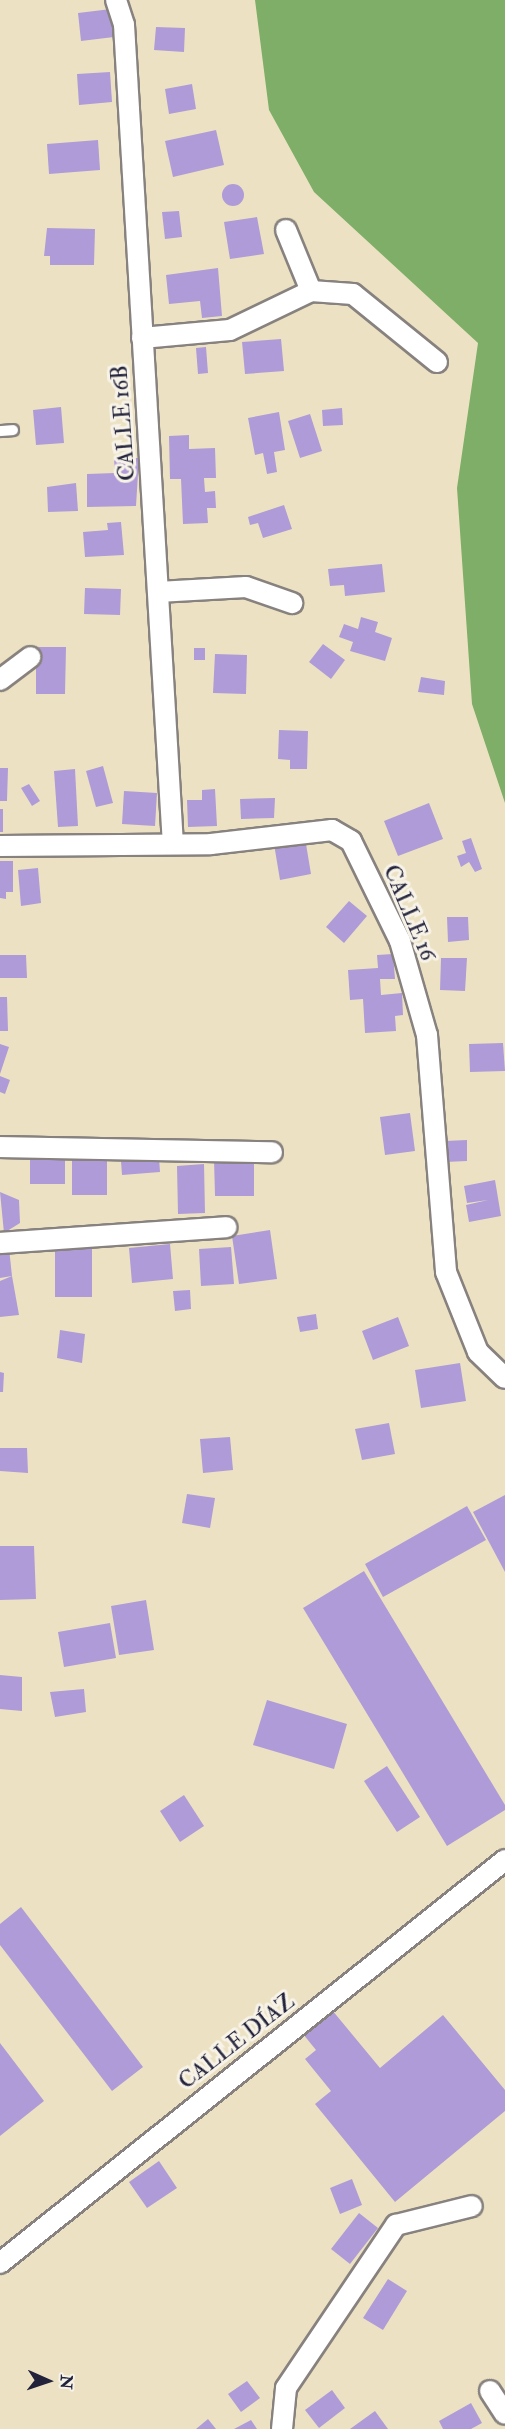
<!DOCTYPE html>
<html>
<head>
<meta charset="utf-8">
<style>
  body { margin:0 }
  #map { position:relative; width:505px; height:2429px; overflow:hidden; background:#ece2c3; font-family:"IM FELL Double Pica",serif }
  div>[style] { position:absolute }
  .forest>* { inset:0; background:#7eae68 }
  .building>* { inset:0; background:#af9bd7 }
  .round { border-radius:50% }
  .roads { filter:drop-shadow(2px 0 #87827f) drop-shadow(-2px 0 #87827f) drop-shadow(0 2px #87827f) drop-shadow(0 -2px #87827f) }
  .lane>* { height:10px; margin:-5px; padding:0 5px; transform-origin:5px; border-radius:5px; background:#fff }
  .street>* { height:20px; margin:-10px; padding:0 10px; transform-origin:10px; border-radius:10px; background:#fff }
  span { translate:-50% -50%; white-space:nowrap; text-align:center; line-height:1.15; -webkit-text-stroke:6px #f7f3e8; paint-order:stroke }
  .street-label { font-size:22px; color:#22223b }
  .north { position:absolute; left:18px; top:2351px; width:60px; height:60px; -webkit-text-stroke:4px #f7f3e8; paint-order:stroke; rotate:93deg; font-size:16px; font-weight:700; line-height:24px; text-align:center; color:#22223b }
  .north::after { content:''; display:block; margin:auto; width:21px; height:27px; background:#22223b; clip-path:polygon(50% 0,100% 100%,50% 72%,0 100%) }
</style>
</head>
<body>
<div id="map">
  <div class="forest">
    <i style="clip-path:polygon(255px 0,505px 0,505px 803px,472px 704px,457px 488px,478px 343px,314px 192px,269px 110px)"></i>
  </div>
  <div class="building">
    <i style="clip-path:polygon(111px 9px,114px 37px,81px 41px,78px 13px)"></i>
    <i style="clip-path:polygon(156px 27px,185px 28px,184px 52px,154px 50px)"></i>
    <i style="clip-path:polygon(110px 72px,112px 102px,79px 105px,77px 74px)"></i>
    <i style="clip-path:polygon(192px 84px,196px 109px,169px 114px,165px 89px)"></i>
    <i style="clip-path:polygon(216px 130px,224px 165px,173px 177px,165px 141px)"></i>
    <i style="clip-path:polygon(98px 140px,100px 170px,49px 174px,47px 144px)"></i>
    <i class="round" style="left:222px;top:184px;width:22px;height:22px"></i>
    <i style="clip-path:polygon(179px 211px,182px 237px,165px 239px,162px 212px)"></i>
    <i style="clip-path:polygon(257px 217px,264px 254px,230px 259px,224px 222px)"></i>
    <i style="clip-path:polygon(47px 228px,95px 229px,94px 265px,50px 265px,50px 256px,44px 256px)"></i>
    <i style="clip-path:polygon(218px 268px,222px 316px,202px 318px,200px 301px,169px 304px,166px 275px)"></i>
    <i style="clip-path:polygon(281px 339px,284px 371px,245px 374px,242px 342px)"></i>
    <i style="clip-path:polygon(206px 347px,208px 373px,198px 374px,196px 348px)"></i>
    <i style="clip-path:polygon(61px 407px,64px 443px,36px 445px,33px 410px)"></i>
    <i style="clip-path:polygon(342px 408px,343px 425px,323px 426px,322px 410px)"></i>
    <i style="clip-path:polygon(279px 412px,285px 450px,274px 452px,277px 472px,267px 474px,263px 453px,255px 455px,248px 418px)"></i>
    <i style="clip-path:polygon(310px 414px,322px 451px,300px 458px,288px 421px)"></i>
    <i style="clip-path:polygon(189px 435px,189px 449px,215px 448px,216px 478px,204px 478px,205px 492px,215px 491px,216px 508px,207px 508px,208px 523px,183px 524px,181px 479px,170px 479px,169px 436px)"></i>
    <i style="clip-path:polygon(114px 458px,139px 458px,136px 506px,87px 507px,87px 474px,115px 473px)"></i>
    <i style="clip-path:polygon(76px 483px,78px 511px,48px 512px,47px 487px)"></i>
    <i style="clip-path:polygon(284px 505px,292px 529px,263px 538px,258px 523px,250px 525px,248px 517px)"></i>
    <i style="clip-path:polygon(121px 522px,124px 555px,85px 557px,83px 532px,108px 530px,107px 523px)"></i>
    <i style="clip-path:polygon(382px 564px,385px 592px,345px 596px,344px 585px,330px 586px,328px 569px)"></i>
    <i style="clip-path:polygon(85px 588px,121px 589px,120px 615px,84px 614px)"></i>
    <i style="clip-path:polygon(361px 617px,378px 622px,375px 632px,392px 638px,385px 661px,350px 651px,353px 642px,339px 637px,344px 624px,358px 629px)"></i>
    <i style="clip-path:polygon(323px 644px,345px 660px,331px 679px,309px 662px)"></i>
    <i style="clip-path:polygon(36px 647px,66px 647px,65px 694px,36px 694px)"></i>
    <i style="clip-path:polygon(194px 648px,205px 648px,205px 660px,194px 660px)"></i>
    <i style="clip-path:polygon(215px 654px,247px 655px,246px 694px,213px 693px)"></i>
    <i style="clip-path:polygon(421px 677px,445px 681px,444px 695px,418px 692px)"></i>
    <i style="clip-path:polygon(279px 730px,308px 731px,307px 769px,290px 769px,290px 760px,278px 759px)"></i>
    <i style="clip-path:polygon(103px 766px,113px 803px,96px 807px,86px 771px)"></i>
    <i style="clip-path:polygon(0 768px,8px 768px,7px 801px,0 801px)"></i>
    <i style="clip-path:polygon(75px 769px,78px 826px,58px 827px,54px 771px)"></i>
    <i style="clip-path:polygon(29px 784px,40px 801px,32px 806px,21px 788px)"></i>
    <i style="clip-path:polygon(215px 789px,217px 826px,188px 827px,187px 800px,202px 800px,202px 790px)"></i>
    <i style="clip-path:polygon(124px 791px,157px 793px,155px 826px,122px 824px)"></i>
    <i style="clip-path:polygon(275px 798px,274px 818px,241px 819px,240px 799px)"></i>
    <i style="clip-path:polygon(429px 803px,443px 839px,398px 856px,384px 821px)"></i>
    <i style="clip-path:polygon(0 809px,3px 809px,3px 832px,0 832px)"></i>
    <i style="clip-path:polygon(305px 838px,311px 874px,280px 880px,274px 844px)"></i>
    <i style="clip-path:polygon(471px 838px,482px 869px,475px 872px,469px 862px,461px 867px,457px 856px,466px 853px,462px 841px)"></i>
    <i style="clip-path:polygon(0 861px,13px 861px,13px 892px,6px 892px,6px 899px,0 898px)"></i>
    <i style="clip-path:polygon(38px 868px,41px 903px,21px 906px,18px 870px)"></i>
    <i style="clip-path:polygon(349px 901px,367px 916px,344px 943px,326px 927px)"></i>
    <i style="clip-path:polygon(447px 917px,468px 917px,469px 940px,448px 942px)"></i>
    <i style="clip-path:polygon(393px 954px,395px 979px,380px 979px,381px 995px,402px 993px,403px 1015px,395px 1016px,396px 1031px,365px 1033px,363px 999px,350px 1000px,348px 970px,378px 968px,377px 955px)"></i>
    <i style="clip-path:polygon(0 955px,26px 955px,27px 978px,0 978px)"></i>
    <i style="clip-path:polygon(441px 958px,467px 958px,465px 991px,440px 990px)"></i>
    <i style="clip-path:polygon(0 997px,7px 997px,8px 1031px,0 1031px)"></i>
    <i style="clip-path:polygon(503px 1043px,505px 1071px,470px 1072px,469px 1044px)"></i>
    <i style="clip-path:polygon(0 1044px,9px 1047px,0 1074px)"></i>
    <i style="clip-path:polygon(0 1076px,10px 1080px,5px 1094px,0 1092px)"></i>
    <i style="clip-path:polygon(410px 1113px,415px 1151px,385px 1155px,380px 1117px)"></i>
    <i style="clip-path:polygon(467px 1140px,467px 1161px,445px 1162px,445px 1141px)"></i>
    <i style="clip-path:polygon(30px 1155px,65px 1155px,65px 1184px,30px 1184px)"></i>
    <i style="clip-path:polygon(107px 1158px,107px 1195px,72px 1195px,72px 1159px)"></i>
    <i style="clip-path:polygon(159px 1158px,160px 1172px,122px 1175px,121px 1161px)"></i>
    <i style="clip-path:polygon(254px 1158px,254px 1196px,215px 1196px,214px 1159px)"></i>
    <i style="clip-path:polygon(204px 1164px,205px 1213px,178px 1214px,177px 1166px)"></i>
    <i style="clip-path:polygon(495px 1180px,501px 1216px,469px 1222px,466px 1205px,488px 1200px,467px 1203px,464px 1186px)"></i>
    <i style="clip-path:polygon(0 1192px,19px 1200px,20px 1223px,4px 1233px)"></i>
    <i style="clip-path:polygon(270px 1230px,277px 1279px,239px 1284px,232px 1236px)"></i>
    <i style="clip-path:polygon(170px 1244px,173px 1279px,132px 1283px,129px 1248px)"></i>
    <i style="clip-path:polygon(231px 1247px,234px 1284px,201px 1286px,199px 1249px)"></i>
    <i style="clip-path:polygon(9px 1248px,12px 1276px,0 1278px,0 1249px)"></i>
    <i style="clip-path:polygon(55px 1249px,92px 1249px,92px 1297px,55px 1297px)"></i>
    <i style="clip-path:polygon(12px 1276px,19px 1315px,0 1317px,0 1281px)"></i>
    <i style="clip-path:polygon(190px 1290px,191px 1309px,175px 1311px,173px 1291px)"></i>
    <i style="clip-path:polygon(316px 1314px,318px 1329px,300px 1332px,297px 1317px)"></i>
    <i style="clip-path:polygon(398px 1317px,409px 1346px,373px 1360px,362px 1331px)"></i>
    <i style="clip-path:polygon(60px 1330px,85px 1334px,82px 1363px,57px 1358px)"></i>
    <i style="clip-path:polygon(460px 1363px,466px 1401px,421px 1408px,415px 1370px)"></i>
    <i style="clip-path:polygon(0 1372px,4px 1373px,3px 1392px,0 1392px)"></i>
    <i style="clip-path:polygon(389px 1423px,395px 1454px,362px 1460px,355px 1429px)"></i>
    <i style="clip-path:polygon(230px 1437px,233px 1470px,203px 1473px,200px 1439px)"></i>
    <i style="clip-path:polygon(0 1448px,27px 1448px,28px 1473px,0 1471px)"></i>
    <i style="clip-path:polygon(187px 1494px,215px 1498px,210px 1528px,182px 1523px)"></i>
    <i style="clip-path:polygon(505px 1495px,505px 1572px,473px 1512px)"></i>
    <i style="clip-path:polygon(467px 1506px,486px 1540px,383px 1597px,365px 1564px)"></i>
    <i style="clip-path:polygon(0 1546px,34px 1546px,36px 1599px,0 1600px)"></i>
    <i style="clip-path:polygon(364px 1571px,505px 1805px,505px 1810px,447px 1846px,303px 1608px)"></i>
    <i style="clip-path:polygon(146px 1600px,154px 1650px,119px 1655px,111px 1606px)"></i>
    <i style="clip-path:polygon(110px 1623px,116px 1658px,64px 1667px,58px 1632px)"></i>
    <i style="clip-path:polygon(0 1675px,22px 1677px,22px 1711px,0 1709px)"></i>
    <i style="clip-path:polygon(84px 1689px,86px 1712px,55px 1717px,50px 1692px)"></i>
    <i style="clip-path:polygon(267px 1700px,347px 1724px,334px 1769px,253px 1745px)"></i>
    <i style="clip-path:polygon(387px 1766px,420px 1817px,397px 1832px,364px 1781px)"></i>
    <i style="clip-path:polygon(184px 1795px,204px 1826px,180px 1842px,160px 1811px)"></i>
    <i style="clip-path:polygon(21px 1907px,143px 2067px,112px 2091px,0 1945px,0 1924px)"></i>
    <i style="clip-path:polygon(332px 2010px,380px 2068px,443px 2015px,505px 2090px,505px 2111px,395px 2202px,315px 2104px,331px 2091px,305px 2059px,316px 2050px,303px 2034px)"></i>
    <i style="clip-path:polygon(0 2043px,44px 2101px,0 2136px)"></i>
    <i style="clip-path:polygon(159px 2161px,177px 2188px,147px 2208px,129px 2182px)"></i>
    <i style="clip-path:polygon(352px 2179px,362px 2205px,340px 2214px,330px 2188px)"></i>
    <i style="clip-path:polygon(359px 2213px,378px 2228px,350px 2264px,331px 2249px)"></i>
    <i style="clip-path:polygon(388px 2279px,407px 2291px,383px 2330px,363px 2318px)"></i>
    <i style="clip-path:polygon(247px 2381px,260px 2398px,241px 2412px,228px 2394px)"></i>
    <i style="clip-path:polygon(332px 2390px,345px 2408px,319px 2428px,305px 2410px)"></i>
    <i style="clip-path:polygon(471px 2403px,482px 2423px,471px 2429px,443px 2429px,439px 2421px)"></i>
    <i style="clip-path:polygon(375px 2411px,388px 2429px,350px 2429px)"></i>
    <i style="clip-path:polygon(208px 2419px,216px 2429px,196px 2429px)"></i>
    <i style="clip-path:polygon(251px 2420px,257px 2429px,234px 2429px)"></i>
  </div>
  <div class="roads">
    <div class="lane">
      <i style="left:0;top:431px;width:13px;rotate:-4deg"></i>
    </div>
    <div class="street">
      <i style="left:116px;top:0;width:26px;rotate:72deg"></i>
      <i style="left:124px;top:25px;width:820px;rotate:86.58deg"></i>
      <i style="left:286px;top:230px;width:66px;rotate:67.7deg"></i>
      <i style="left:142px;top:338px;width:88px;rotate:-5.2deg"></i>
      <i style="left:230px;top:330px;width:90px;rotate:-25.7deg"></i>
      <i style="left:311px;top:291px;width:42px;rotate:4.1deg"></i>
      <i style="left:353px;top:294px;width:108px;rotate:39deg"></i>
      <i style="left:158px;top:592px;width:88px;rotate:-3.3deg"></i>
      <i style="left:246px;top:587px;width:49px;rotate:19.2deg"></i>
      <i style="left:0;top:680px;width:38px;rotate:-37deg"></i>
      <i style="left:0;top:846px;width:211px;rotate:-0.5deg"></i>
      <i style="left:211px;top:844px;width:122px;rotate:-6.6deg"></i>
      <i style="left:332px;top:830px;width:22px;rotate:30deg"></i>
      <i style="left:351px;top:841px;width:111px;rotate:63.9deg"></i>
      <i style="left:400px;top:941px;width:98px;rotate:74deg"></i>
      <i style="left:427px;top:1035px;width:238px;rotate:85.4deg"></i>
      <i style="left:446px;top:1272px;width:86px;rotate:68.2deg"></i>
      <i style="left:478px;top:1352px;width:37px;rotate:44deg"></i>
      <i style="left:0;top:1147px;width:272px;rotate:1.1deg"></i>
      <i style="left:0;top:1243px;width:227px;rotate:-4deg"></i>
      <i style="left:0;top:2263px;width:646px;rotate:-38.59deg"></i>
      <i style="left:490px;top:2391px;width:27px;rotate:57deg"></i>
      <i style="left:282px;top:2429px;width:41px;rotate:-84.4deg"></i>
      <i style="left:286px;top:2388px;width:197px;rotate:-56deg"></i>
      <i style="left:396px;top:2225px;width:78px;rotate:-14deg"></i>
    </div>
  </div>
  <div class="street-label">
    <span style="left:124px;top:423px;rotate:-94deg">CALLE 16B</span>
    <span style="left:409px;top:913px;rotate:67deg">CALLE 16</span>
    <span style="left:237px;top:2042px;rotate:-38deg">CALLE DÍAZ</span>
  </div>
  <div class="north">N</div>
</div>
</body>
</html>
